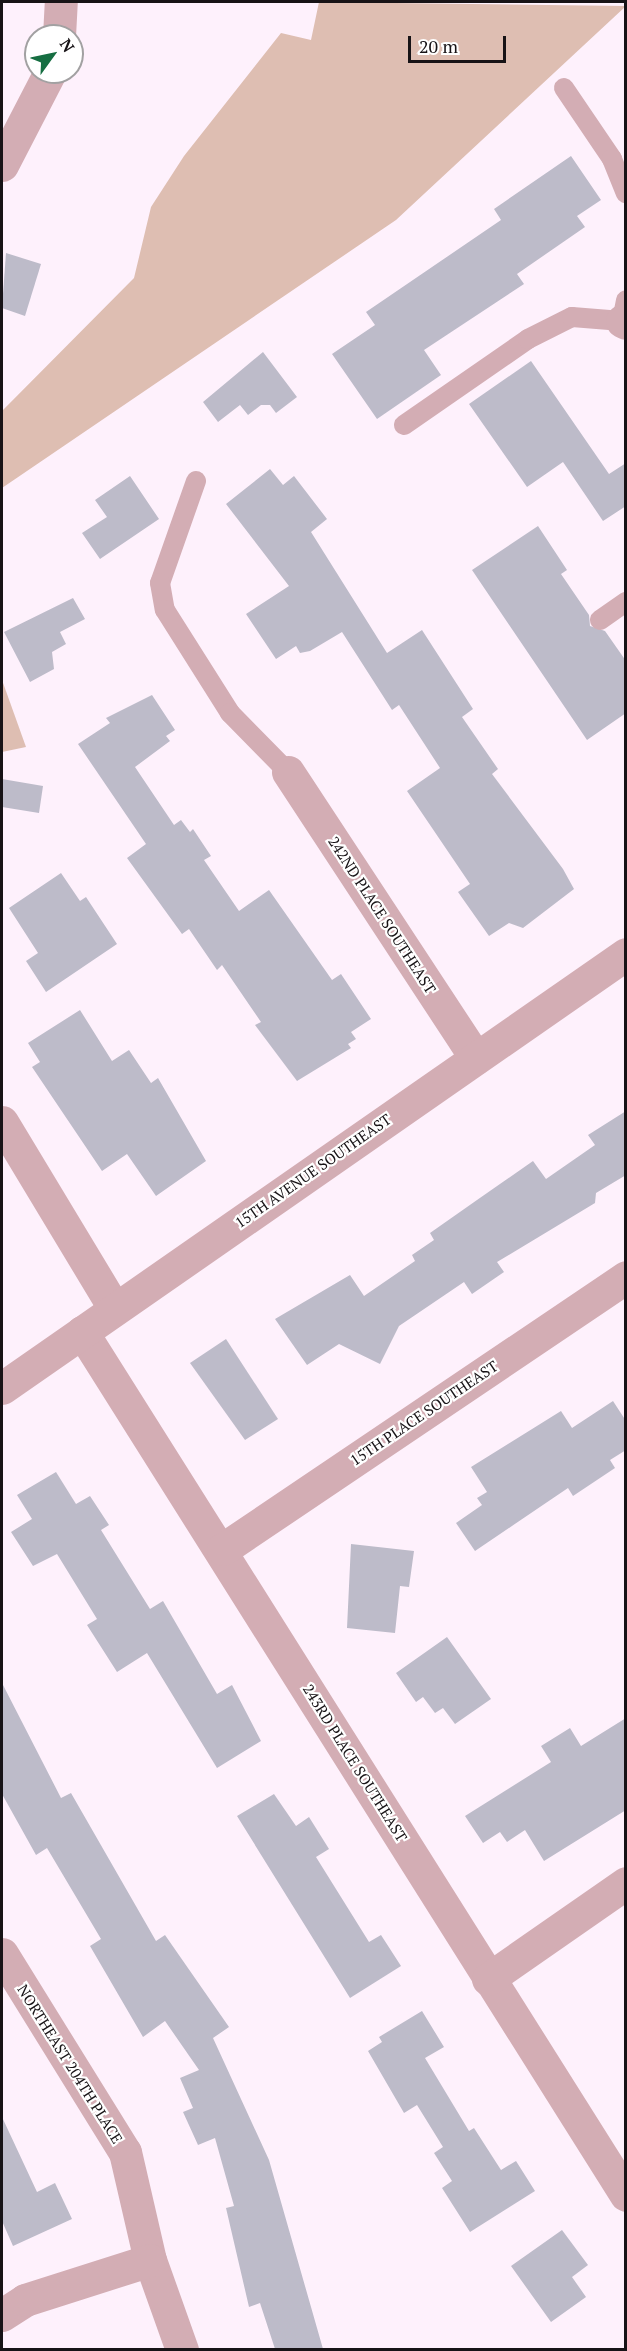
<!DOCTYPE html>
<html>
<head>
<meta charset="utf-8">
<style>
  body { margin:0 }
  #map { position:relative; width:627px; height:2351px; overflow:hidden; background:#fef1fc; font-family:"PT Serif",serif }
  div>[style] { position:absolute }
  .forest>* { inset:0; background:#debeb2 }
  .building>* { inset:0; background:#bdbbc9 }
  .service>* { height:20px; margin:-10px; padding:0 10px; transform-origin:10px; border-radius:10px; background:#d3adb4 }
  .minor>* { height:33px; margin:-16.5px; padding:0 16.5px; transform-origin:16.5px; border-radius:16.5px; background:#d3adb4 }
  .tertiary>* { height:33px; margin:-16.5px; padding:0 16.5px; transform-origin:16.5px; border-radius:16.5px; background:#d3adb4 }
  span { translate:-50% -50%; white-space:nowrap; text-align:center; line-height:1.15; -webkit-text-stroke:4.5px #fff; paint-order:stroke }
  .street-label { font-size:15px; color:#171316 }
  .frame { position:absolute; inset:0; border:3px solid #171316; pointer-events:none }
  .north { position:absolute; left:24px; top:24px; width:60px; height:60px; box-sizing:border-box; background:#fff; border:2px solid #a2a1a2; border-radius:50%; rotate:57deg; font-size:16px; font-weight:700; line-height:24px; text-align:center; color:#171316 }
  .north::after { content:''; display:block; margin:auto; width:21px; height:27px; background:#166e42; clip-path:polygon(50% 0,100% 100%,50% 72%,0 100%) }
  .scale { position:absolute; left:408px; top:36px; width:98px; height:27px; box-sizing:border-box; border:3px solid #171316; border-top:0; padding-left:8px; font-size:18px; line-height:21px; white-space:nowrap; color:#171316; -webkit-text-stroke:4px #fff; paint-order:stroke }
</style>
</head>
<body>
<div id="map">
  <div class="forest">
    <i style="clip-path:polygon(319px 2px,626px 6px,396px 220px,2px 488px,2px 411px,134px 278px,151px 207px,184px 156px,281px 33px,311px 40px)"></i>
    <i style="clip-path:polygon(2px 680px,26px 747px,2px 752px)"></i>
  </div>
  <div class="building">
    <i style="clip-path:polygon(571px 156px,601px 200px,577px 216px,585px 227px,517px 274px,524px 284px,424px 350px,441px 375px,377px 419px,332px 354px,375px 325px,366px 312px,501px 220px,494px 209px)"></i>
    <i style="clip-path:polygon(6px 253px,41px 264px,25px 316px,2px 308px)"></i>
    <i style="clip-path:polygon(263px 352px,297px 397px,276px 413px,270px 405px,261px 405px,248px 415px,240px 405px,218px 422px,203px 402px)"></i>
    <i style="clip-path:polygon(531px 361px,609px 474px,626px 463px,626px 506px,603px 521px,563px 462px,527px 487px,469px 404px)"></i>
    <i style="clip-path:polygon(270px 469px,283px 485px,294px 476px,327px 519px,311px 532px,387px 653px,422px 630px,473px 709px,462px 717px,498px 769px,492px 774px,563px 869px,574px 889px,523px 928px,509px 923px,489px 936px,458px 892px,470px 884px,407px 791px,440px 768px,399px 705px,392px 710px,342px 632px,310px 651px,300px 653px,296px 646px,276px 659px,246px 614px,289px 586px,226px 504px)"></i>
    <i style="clip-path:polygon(130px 476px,159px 519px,100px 559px,82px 533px,107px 517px,95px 500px)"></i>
    <i style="clip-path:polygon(538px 526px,567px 570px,561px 574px,589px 615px,590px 626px,605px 631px,626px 661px,626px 713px,587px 740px,472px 570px)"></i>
    <i style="clip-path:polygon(73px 598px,85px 619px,60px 632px,66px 644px,52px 652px,54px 669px,30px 682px,4px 632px)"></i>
    <i style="clip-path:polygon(152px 695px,175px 730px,166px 736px,170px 741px,135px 767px,174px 825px,181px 820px,190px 832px,193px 829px,211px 856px,204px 860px,239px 911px,269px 890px,332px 980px,341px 974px,371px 1019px,351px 1032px,356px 1039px,348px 1044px,351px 1048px,297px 1081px,255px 1025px,261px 1022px,222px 965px,217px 970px,189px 929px,182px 934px,127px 858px,146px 844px,78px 744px,110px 723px,106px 718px)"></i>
    <i style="clip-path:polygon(2px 779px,43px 786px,39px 813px,2px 807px)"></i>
    <i style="clip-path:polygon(61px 873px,80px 901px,86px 897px,117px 944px,46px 992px,26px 961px,38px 953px,9px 908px)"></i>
    <i style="clip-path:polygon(80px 1010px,112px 1061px,129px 1050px,151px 1083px,158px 1078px,206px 1161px,156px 1196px,127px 1154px,102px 1171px,32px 1067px,40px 1062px,28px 1043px)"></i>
    <i style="clip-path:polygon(626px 1111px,626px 1175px,596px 1193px,595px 1203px,497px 1262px,504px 1272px,472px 1294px,464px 1282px,399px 1326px,380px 1364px,339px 1344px,307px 1365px,275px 1319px,350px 1275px,364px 1296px,415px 1261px,412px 1255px,434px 1240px,430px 1233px,477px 1200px,533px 1161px,546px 1179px,595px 1145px,588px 1135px)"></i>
    <i style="clip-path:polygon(226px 1339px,278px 1419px,245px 1440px,190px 1363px)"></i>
    <i style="clip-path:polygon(613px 1401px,626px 1421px,626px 1450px,610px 1460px,615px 1468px,573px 1496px,568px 1488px,475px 1551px,456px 1523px,482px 1505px,477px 1498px,487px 1492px,471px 1467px,561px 1411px,572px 1428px)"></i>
    <i style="clip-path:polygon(56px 1472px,76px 1504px,90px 1496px,109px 1525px,101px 1530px,150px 1609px,163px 1601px,217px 1694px,232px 1685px,261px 1741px,217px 1768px,147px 1653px,117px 1672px,87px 1625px,97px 1619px,57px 1554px,33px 1566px,11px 1532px,32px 1519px,17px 1495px)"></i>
    <i style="clip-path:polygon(351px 1544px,414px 1551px,409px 1587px,400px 1586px,395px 1633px,347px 1628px)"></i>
    <i style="clip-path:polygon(447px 1637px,491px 1699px,455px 1724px,443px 1708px,435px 1713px,423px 1697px,416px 1702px,396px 1673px)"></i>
    <i style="clip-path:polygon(2px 1683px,61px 1798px,71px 1793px,156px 1941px,165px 1935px,229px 2027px,213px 2038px,269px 2160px,323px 2349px,275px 2349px,260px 2303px,249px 2307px,226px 2208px,234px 2206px,215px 2138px,198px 2145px,183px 2112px,193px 2108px,180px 2078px,199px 2070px,165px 2021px,143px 2037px,90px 1946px,101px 1939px,47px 1848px,36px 1855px,2px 1794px)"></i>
    <i style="clip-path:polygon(626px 1718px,626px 1810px,544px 1861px,525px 1830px,507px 1842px,500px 1832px,483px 1843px,465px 1816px,551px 1762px,541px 1746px,570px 1728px,581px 1746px)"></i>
    <i style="clip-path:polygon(274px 1794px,296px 1826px,309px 1817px,329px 1849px,316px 1857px,369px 1942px,381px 1935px,401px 1966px,350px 1998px,237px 1816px)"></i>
    <i style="clip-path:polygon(422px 2011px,444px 2047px,425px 2058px,469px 2131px,474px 2128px,501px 2170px,516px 2161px,535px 2191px,470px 2232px,442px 2188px,452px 2181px,434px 2153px,443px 2147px,417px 2105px,404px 2113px,368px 2051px,382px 2042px,379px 2037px)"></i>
    <i style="clip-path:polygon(2px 2117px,37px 2192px,55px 2183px,72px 2219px,13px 2246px,2px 2221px)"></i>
    <i style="clip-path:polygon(562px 2230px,588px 2265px,572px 2277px,586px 2297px,551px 2322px,511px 2266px)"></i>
  </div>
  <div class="service">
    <i style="left:564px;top:88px;width:86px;rotate:55.9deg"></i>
    <i style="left:612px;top:159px;width:37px;rotate:68deg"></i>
    <i style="left:404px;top:425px;width:151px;rotate:-34.7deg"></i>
    <i style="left:528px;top:339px;width:49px;rotate:-26.6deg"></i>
    <i style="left:572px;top:317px;width:50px;rotate:4.6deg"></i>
    <i style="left:622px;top:321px;width:21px;rotate:-79deg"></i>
    <i style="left:196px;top:481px;width:108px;rotate:109.4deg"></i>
    <i style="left:160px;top:583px;width:27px;rotate:80deg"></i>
    <i style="left:165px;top:610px;width:122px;rotate:57.7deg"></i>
    <i style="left:230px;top:713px;width:83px;rotate:45.5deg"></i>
    <i style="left:600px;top:620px;width:32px;rotate:-35deg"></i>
  </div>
  <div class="minor">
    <i style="left:59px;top:36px;width:34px;rotate:-87deg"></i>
    <i style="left:2px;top:165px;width:105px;rotate:-62.7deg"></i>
    <i style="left:622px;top:321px;width:4px;rotate:27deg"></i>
    <i style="left:288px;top:772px;width:342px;rotate:56.7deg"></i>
    <i style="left:2px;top:1122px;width:218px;rotate:58.9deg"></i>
    <i style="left:82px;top:1332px;width:1020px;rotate:57.77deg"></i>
    <i style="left:223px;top:1549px;width:486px;rotate:-34deg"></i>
    <i style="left:2px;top:1954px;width:233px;rotate:58.2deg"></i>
    <i style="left:125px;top:2152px;width:111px;rotate:77deg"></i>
    <i style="left:150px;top:2260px;width:96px;rotate:70.4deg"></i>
    <i style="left:488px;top:1979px;width:168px;rotate:-34.8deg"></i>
    <i style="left:2px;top:2315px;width:27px;rotate:-33deg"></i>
    <i style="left:25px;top:2300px;width:131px;rotate:-17.7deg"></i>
  </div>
  <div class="tertiary">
    <i style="left:2px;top:1388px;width:760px;rotate:-34.82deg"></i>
  </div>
  <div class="street-label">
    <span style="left:382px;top:915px;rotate:57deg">242ND PLACE SOUTHEAST</span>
    <span style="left:313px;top:1171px;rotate:-35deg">15TH AVENUE SOUTHEAST</span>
    <span style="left:424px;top:1413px;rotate:-34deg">15TH PLACE SOUTHEAST</span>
    <span style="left:355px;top:1763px;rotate:58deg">243RD PLACE SOUTHEAST</span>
    <span style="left:70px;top:2064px;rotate:58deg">NORTHEAST 204TH PLACE</span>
  </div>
  <div class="frame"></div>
  <div class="north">N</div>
  <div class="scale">20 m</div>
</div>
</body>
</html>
